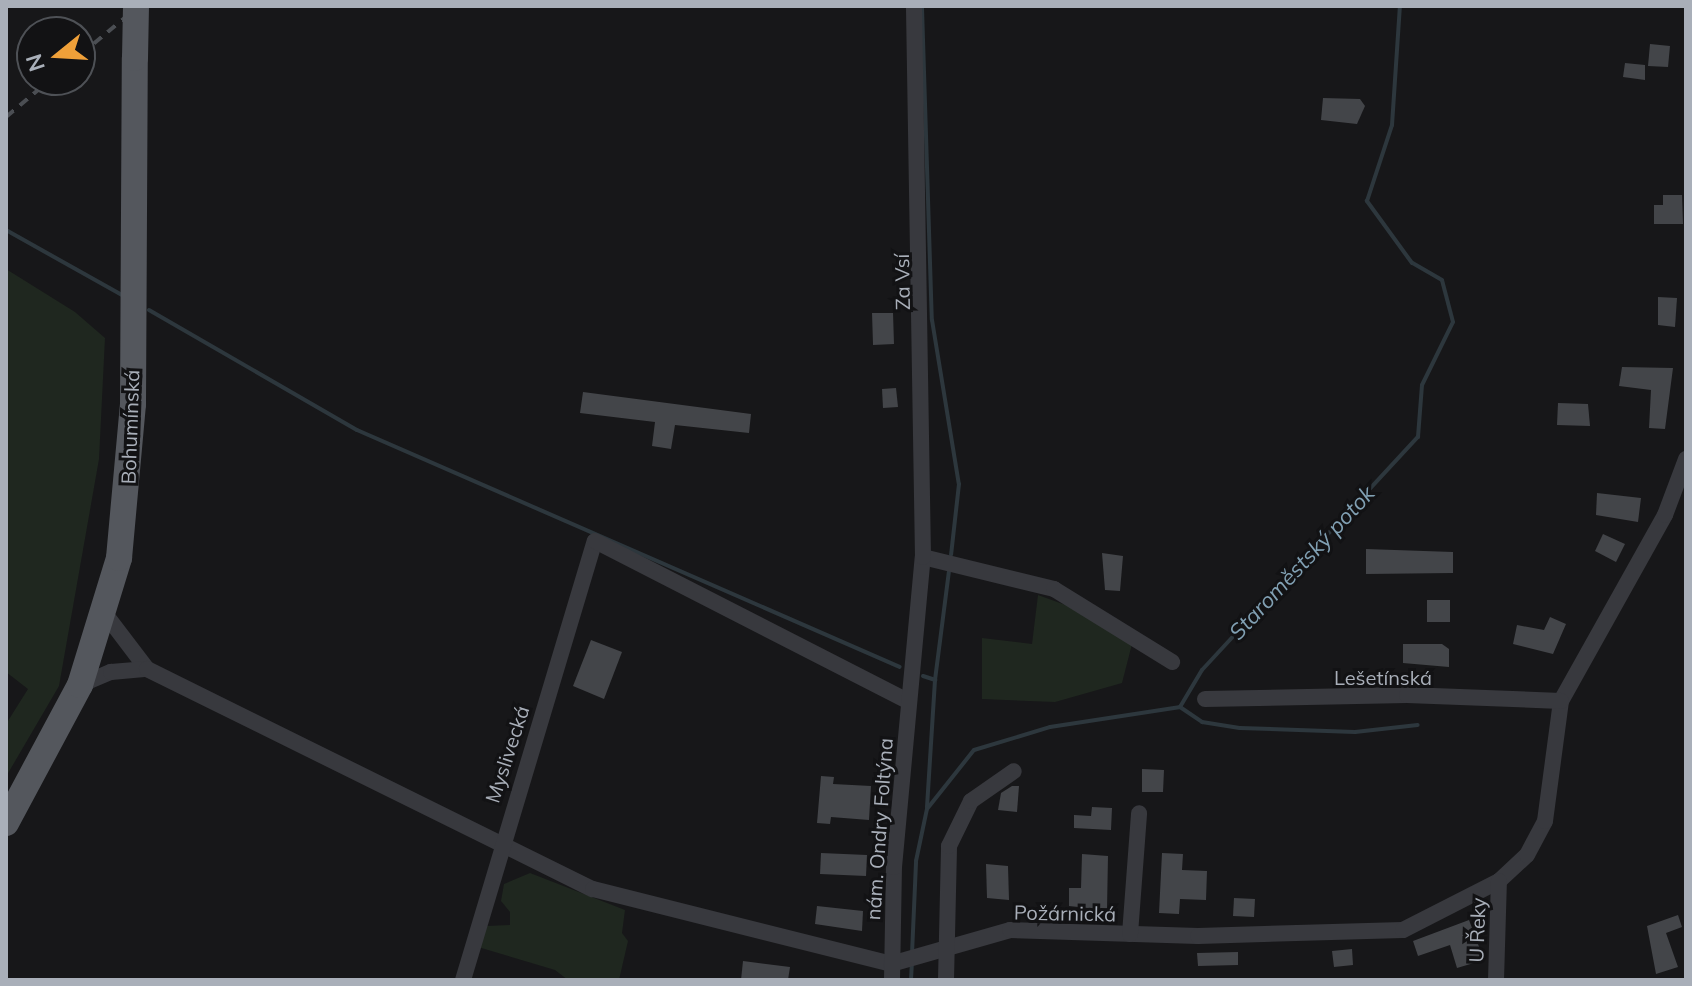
<!DOCTYPE html>
<html>
<head>
<meta charset="utf-8">
<style>
  body { margin:0 }
  #map { position:relative; width:1692px; height:986px; overflow:hidden; background:#171719; font-family:Mulish,sans-serif }
  div>[style] { position:absolute }
  .green>* { inset:0; background:#1f271f }
  .stream>* { height:4px; margin:-2px; padding:0 2px; transform-origin:2px; border-radius:2px; background:#2d373d }
  .building>* { inset:0; background:#434549 }
  .minor>* { height:16px; margin:-8px; padding:0 8px; transform-origin:8px; border-radius:8px; background:#38393e }
  .primary>* { height:26px; margin:-13px; padding:0 13px; transform-origin:13px; border-radius:13px; background:#54575d }
  .rail>* { height:4px; margin-top:-2px; transform-origin:0; background:repeating-linear-gradient(90deg,#4b4e53 0 10px,transparent 0 18px) }
  .primary-bridge>* { height:26px; margin:-13px; padding:0 13px; transform-origin:13px; border-radius:13px; background:#54575d }
  span { translate:-50% -50%; white-space:nowrap; text-align:center; line-height:1.15; -webkit-text-stroke:6px #121214; paint-order:stroke }
  .street-label { font-size:20px; color:#a9afb9 }
  .water-label { font-size:22px; color:#81a0b3; font-style:italic }
  .frame { position:absolute; inset:0; border:8px solid #a9afb9; pointer-events:none }
  .north { position:absolute; left:16px; top:16px; width:80px; height:80px; box-sizing:border-box; background:#121214; border:2px solid #4e5156; border-radius:50%; rotate:252deg; font-size:22px; font-weight:700; line-height:32px; text-align:center; color:#a9afb9 }
  .north::after { content:''; display:block; margin:auto; width:28px; height:36px; background:#efa039; clip-path:polygon(50% 0,100% 100%,50% 72%,0 100%) }
</style>
</head>
<body>
<div id="map">
  <div class="green">
    <i style="clip-path:polygon(6px 269px,75px 312px,105px 338px,99px 459px,59px 686px,7px 775px,6px 724px,28px 689px,6px 672px)"></i>
    <i style="clip-path:polygon(1038px 595px,1104px 619px,1133px 640px,1122px 683px,1055px 702px,982px 699px,982px 638px,1032px 644px)"></i>
    <i style="clip-path:polygon(530px 873px,625px 910px,622px 933px,628px 941px,619px 980px,568px 980px,555px 970px,478px 947px,486px 926px,510px 925px,510px 912px,501px 901px,504px 884px)"></i>
  </div>
  <div class="stream">
    <i style="left:922px;top:8px;width:312px;rotate:88.2deg"></i>
    <i style="left:932px;top:320px;width:166px;rotate:80.7deg"></i>
    <i style="left:959px;top:484px;width:71px;rotate:96.4deg"></i>
    <i style="left:6px;top:230px;width:133px;rotate:29.3deg"></i>
    <i style="left:149px;top:310px;width:240px;rotate:30deg"></i>
    <i style="left:357px;top:430px;width:592px;rotate:23.58deg"></i>
    <i style="left:923px;top:676px;width:13px;rotate:18deg"></i>
    <i style="left:935px;top:680px;width:128px;rotate:93.6deg"></i>
    <i style="left:935px;top:680px;width:111px;rotate:-82.7deg"></i>
    <i style="left:1180px;top:707px;width:27px;rotate:34deg"></i>
    <i style="left:1202px;top:722px;width:38px;rotate:9deg"></i>
    <i style="left:1240px;top:728px;width:115px;rotate:2deg"></i>
    <i style="left:1355px;top:732px;width:63px;rotate:-6.3deg"></i>
    <i style="left:912px;top:954px;width:93px;rotate:-87.5deg"></i>
    <i style="left:916px;top:861px;width:53px;rotate:-78.1deg"></i>
    <i style="left:927px;top:809px;width:75px;rotate:-51.5deg"></i>
    <i style="left:974px;top:750px;width:79px;rotate:-16.8deg"></i>
    <i style="left:1050px;top:727px;width:132px;rotate:-8.7deg"></i>
    <i style="left:1180px;top:707px;width:43px;rotate:-59.3deg"></i>
    <i style="left:1202px;top:670px;width:318px;rotate:-47.2deg"></i>
    <i style="left:1418px;top:437px;width:52px;rotate:-85.6deg"></i>
    <i style="left:1422px;top:385px;width:70px;rotate:-63.8deg"></i>
    <i style="left:1453px;top:322px;width:43px;rotate:-104.7deg"></i>
    <i style="left:1442px;top:280px;width:34px;rotate:-150deg"></i>
    <i style="left:1412px;top:263px;width:77px;rotate:-126deg"></i>
    <i style="left:1367px;top:201px;width:80px;rotate:-71.8deg"></i>
    <i style="left:1392px;top:125px;width:119px;rotate:-86.2deg"></i>
    <i style="left:911px;top:980px;width:18px;rotate:-87deg"></i>
  </div>
  <div class="building">
    <i style="clip-path:polygon(1650px 44px,1670px 46px,1668px 67px,1648px 66px)"></i>
    <i style="clip-path:polygon(1625px 63px,1645px 65px,1645px 80px,1623px 77px)"></i>
    <i style="clip-path:polygon(1323px 98px,1360px 99px,1365px 106px,1357px 124px,1321px 120px)"></i>
    <i style="clip-path:polygon(1663px 195px,1682px 195px,1683px 224px,1654px 224px,1654px 205px,1663px 205px)"></i>
    <i style="clip-path:polygon(1658px 297px,1677px 298px,1675px 327px,1658px 325px)"></i>
    <i style="clip-path:polygon(872px 313px,893px 313px,894px 344px,873px 345px)"></i>
    <i style="clip-path:polygon(1622px 367px,1673px 368px,1665px 429px,1649px 428px,1651px 390px,1619px 386px)"></i>
    <i style="clip-path:polygon(896px 388px,898px 407px,883px 408px,882px 389px)"></i>
    <i style="clip-path:polygon(583px 392px,751px 414px,749px 433px,675px 425px,671px 449px,652px 446px,655px 422px,580px 413px)"></i>
    <i style="clip-path:polygon(1558px 403px,1588px 404px,1590px 426px,1557px 425px)"></i>
    <i style="clip-path:polygon(1597px 493px,1641px 498px,1638px 522px,1596px 515px)"></i>
    <i style="clip-path:polygon(1603px 534px,1625px 544px,1616px 562px,1595px 551px)"></i>
    <i style="clip-path:polygon(1366px 549px,1453px 552px,1453px 573px,1366px 574px)"></i>
    <i style="clip-path:polygon(1102px 553px,1123px 556px,1120px 591px,1105px 590px)"></i>
    <i style="clip-path:polygon(1427px 600px,1450px 600px,1450px 622px,1427px 622px)"></i>
    <i style="clip-path:polygon(1550px 617px,1566px 624px,1553px 654px,1513px 644px,1517px 625px,1544px 630px)"></i>
    <i style="clip-path:polygon(591px 640px,622px 652px,604px 699px,573px 686px)"></i>
    <i style="clip-path:polygon(1403px 644px,1442px 644px,1449px 649px,1449px 667px,1403px 663px)"></i>
    <i style="clip-path:polygon(1142px 769px,1164px 770px,1163px 792px,1142px 792px)"></i>
    <i style="clip-path:polygon(821px 776px,834px 777px,833px 784px,871px 786px,869px 820px,831px 817px,830px 824px,817px 823px)"></i>
    <i style="clip-path:polygon(1012px 786px,1019px 786px,1017px 812px,998px 810px,1001px 793px)"></i>
    <i style="clip-path:polygon(1092px 807px,1112px 808px,1111px 830px,1074px 828px,1074px 815px,1091px 816px)"></i>
    <i style="clip-path:polygon(821px 853px,867px 855px,866px 876px,820px 874px)"></i>
    <i style="clip-path:polygon(1162px 853px,1183px 854px,1182px 870px,1207px 871px,1206px 900px,1180px 899px,1179px 914px,1159px 913px)"></i>
    <i style="clip-path:polygon(1082px 854px,1108px 856px,1107px 910px,1069px 906px,1069px 888px,1081px 888px)"></i>
    <i style="clip-path:polygon(986px 864px,1008px 866px,1009px 900px,987px 898px)"></i>
    <i style="clip-path:polygon(1234px 898px,1255px 899px,1254px 917px,1233px 916px)"></i>
    <i style="clip-path:polygon(817px 906px,863px 911px,862px 931px,815px 924px)"></i>
    <i style="clip-path:polygon(1678px 915px,1682px 927px,1666px 933px,1678px 967px,1656px 974px,1647px 926px)"></i>
    <i style="clip-path:polygon(1469px 920px,1484px 960px,1457px 968px,1450px 945px,1418px 956px,1413px 941px)"></i>
    <i style="clip-path:polygon(1352px 949px,1353px 965px,1334px 967px,1332px 951px)"></i>
    <i style="clip-path:polygon(1238px 952px,1238px 965px,1198px 966px,1197px 953px)"></i>
    <i style="clip-path:polygon(743px 961px,790px 967px,788px 980px,741px 980px)"></i>
  </div>
  <div class="minor">
    <i style="left:923px;top:557px;width:135px;rotate:13.7deg"></i>
    <i style="left:1054px;top:589px;width:139px;rotate:31.7deg"></i>
    <i style="left:106px;top:615px;width:68px;rotate:52.8deg"></i>
    <i style="left:80px;top:685px;width:34px;rotate:-23deg"></i>
    <i style="left:111px;top:672px;width:36px;rotate:-5deg"></i>
    <i style="left:147px;top:669px;width:497px;rotate:26.3deg"></i>
    <i style="left:593px;top:889px;width:307px;rotate:14.1deg"></i>
    <i style="left:891px;top:964px;width:124px;rotate:-15.9deg"></i>
    <i style="left:1010px;top:930px;width:188px;rotate:1.8deg"></i>
    <i style="left:1198px;top:936px;width:205px;rotate:-1.7deg"></i>
    <i style="left:1403px;top:930px;width:108px;rotate:-27deg"></i>
    <i style="left:1499px;top:881px;width:38px;rotate:-43deg"></i>
    <i style="left:1527px;top:855px;width:38px;rotate:-62deg"></i>
    <i style="left:1545px;top:821px;width:121px;rotate:-82.4deg"></i>
    <i style="left:1561px;top:701px;width:213px;rotate:-60.8deg"></i>
    <i style="left:1665px;top:515px;width:60px;rotate:-69.4deg"></i>
    <i style="left:1205px;top:699px;width:202px;rotate:-1.1deg"></i>
    <i style="left:1407px;top:695px;width:154px;rotate:2.2deg"></i>
    <i style="left:1130px;top:934px;width:121px;rotate:-85.7deg"></i>
    <i style="left:463px;top:980px;width:458px;rotate:-73.3deg"></i>
    <i style="left:595px;top:541px;width:352px;rotate:27.1deg"></i>
    <i style="left:892px;top:980px;width:113px;rotate:-89deg"></i>
    <i style="left:894px;top:867px;width:311px;rotate:-84.7deg"></i>
    <i style="left:923px;top:557px;width:551px;rotate:-90.94deg"></i>
    <i style="left:946px;top:980px;width:134px;rotate:-88.7deg"></i>
    <i style="left:949px;top:846px;width:50px;rotate:-63.9deg"></i>
    <i style="left:971px;top:801px;width:52px;rotate:-34.9deg"></i>
    <i style="left:1496px;top:980px;width:99px;rotate:-88.3deg"></i>
  </div>
  <div class="primary">
    <i style="left:6px;top:823px;width:157px;rotate:-61.8deg"></i>
    <i style="left:80px;top:685px;width:133px;rotate:-72.9deg"></i>
    <i style="left:119px;top:558px;width:155px;rotate:-84.8deg"></i>
    <i style="left:133px;top:404px;width:346px;rotate:-89.7deg"></i>
  </div>
  <div class="rail">
    <i style="left:80px;top:55px;width:77px;rotate:-39.7deg"></i>
    <i style="left:6px;top:117px;width:57px;rotate:-40.1deg"></i>
  </div>
  <div class="primary-bridge">
    <i style="left:135px;top:58px;width:52px;rotate:-88.9deg"></i>
  </div>
  <div class="street-label">
    <span style="left:902px;top:282px;rotate:-91deg">Za Vsí</span>
    <span style="left:130px;top:427px;rotate:-88deg">Bohumínská</span>
    <span style="left:1383px;top:677px">Lešetínská</span>
    <span style="left:507px;top:754px;rotate:-72deg">Myslivecká</span>
    <span style="left:879px;top:829px;rotate:-86deg">nám. Ondry Foltýna</span>
    <span style="left:1065px;top:913px;rotate:1deg">Požárnická</span>
    <span style="left:1477px;top:930px;rotate:-88deg">U Řeky</span>
  </div>
  <div class="water-label">
    <span style="left:1302px;top:563px;rotate:-47deg">Staroměstský potok</span>
  </div>
  <div class="frame"></div>
  <div class="north">N</div>
</div>
</body>
</html>
